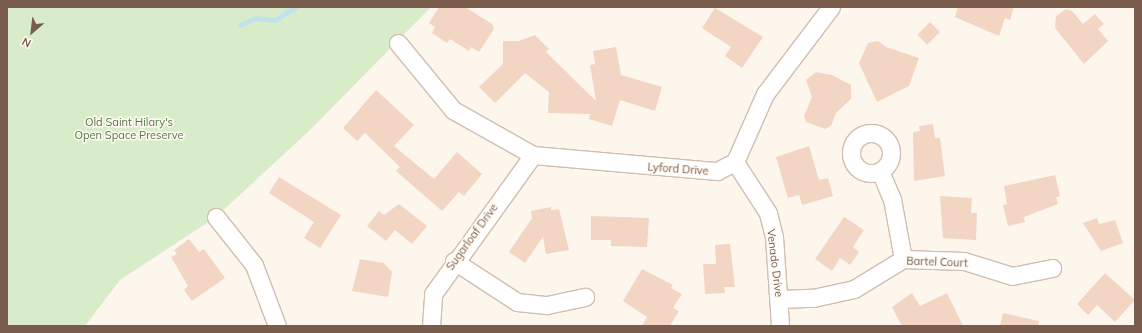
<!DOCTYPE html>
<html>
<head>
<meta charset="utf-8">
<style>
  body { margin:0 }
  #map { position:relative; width:1142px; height:333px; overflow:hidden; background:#fdf6ec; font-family:Mulish,sans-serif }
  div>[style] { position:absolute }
  .green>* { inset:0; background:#d8ecc9 }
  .stream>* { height:4.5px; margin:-2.25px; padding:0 2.25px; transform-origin:2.25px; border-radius:2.25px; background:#bfe3e8 }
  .building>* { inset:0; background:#f3d5c3; transform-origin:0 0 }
  .roads { filter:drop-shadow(1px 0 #d1beb0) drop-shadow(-1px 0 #d1beb0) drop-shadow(0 1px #d1beb0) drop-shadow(0 -1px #d1beb0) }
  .street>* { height:17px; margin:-8.5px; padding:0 8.5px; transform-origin:8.5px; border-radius:8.5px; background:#fff }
  .street>.ring { margin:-8.5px; padding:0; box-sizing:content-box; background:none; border:17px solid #fff; border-radius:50% }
  span { translate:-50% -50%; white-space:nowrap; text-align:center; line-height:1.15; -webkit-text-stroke:3px #fffaf3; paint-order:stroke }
  .park-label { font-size:11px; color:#537a41 }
  .street-label { font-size:11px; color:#7a5c4d }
  .frame { position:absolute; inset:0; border:8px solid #7a5c4d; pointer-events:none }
  .north { position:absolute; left:12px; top:12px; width:40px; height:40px; -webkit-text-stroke:3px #fffaf3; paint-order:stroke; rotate:208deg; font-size:11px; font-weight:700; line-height:16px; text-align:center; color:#7a5c4d }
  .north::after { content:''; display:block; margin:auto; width:14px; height:18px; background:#7a5c4d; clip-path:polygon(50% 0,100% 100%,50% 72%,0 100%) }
</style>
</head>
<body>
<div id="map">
  <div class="green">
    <div style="clip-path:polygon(7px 7px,431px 7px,311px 129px,216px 217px,120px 280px,85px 326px,7px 326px)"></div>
  </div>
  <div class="stream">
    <div style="left:240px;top:25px;width:17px;rotate:-24deg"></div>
    <div style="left:256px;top:18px;width:19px;rotate:6deg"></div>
    <div style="left:275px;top:20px;width:25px;rotate:-32deg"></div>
  </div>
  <div class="building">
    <div style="clip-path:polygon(439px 7px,465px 7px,492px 24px,494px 29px,479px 52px,471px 47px,469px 51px,450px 39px,447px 43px,432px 33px,435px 27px,429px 23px)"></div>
    <div style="clip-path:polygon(958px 7px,1014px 7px,1010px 20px,1005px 18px,999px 36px,955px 17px)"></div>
    <div style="clip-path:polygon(715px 8px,763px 37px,742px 68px,725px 56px,731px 47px,702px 28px)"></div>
    <div style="clip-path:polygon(1066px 9px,1072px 11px,1083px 24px,1095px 14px,1104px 24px,1098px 29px,1108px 41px,1084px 64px,1055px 28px,1056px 16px)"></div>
    <div style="left:930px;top:22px;width:14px;height:18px;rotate:45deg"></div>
    <div style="clip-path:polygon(535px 35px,549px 49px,546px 52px,596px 101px,590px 65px,595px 64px,593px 51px,616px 47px,621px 75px,662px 87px,655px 111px,620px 100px,612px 126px,589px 119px,590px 114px,548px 113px,549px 92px,525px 73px,495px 103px,479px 87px,503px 64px,503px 41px,519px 41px)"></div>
    <div style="clip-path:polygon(878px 41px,886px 47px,919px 58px,909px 86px,877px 102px,859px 63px,868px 43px)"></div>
    <div style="clip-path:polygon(816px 72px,832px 75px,851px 85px,851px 99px,836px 113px,831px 126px,825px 129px,806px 122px,804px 116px,812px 97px,806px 80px)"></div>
    <div style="clip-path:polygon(376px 90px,414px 125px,394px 146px,434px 179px,457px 152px,482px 174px,464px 196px,459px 192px,442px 211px,396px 171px,400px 167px,365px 133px,357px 141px,343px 128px)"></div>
    <div style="clip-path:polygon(933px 124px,935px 138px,940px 138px,945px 176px,914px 181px,913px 132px,920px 131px,919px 126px)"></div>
    <div style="clip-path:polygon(809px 146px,819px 180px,828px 178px,833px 196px,802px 205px,799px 195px,788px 198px,776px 157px)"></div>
    <div style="clip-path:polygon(1055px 175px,1060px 196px,1056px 197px,1058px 204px,1024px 217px,1025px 222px,1008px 226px,1003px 205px,1007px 204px,1004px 186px)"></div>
    <div style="clip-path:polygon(279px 177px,341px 215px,320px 248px,304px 238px,314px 222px,269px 193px)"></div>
    <div style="clip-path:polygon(940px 196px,972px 198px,971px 213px,977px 213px,976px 240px,943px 238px)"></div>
    <div style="clip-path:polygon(399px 204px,427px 226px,412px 244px,395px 230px,386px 241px,367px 226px,379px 211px,384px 215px)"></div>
    <div style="clip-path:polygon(551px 207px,551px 210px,559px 209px,569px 250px,546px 254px,543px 237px,525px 263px,509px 252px,532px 218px,531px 211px)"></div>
    <div style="clip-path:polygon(591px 216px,649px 218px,647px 247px,611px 246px,611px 240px,591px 240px)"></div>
    <div style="clip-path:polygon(844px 217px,864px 230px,853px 247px,859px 252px,850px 265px,840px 258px,832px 271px,815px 259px)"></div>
    <div style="clip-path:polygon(1097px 218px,1099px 224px,1115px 220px,1123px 243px,1101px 251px,1083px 223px)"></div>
    <div style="clip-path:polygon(189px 239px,199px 252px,204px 249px,225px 278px,192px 301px,184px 290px,188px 286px,171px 257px,177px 254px,174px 250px)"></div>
    <div style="clip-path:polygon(730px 244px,735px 287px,724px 287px,725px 293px,705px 294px,703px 264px,716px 264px,715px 245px)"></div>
    <div style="clip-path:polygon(360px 259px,384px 263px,392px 272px,388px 297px,352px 291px)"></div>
    <div style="clip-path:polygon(642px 269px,673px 285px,671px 288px,682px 294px,673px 308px,679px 311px,670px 326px,642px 326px,647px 317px,623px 301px)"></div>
    <div style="clip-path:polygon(1105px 273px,1135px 300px,1115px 322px,1097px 305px,1088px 315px,1077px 304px)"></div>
    <div style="clip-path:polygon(912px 293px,920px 306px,947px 293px,963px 326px,902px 326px,892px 307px)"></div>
    <div style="clip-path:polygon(1003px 313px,1039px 321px,1038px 326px,1000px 326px)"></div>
  </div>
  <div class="roads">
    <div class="street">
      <div style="left:398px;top:43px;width:87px;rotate:50.6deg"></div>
      <div style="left:453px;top:110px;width:92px;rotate:29.4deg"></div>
      <div style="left:533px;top:155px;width:185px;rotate:5deg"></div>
      <div style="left:717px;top:171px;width:20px;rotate:-27deg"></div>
      <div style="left:735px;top:162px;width:74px;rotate:-66.2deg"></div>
      <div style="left:765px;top:94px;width:109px;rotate:-52.8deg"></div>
      <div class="ring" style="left:851px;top:133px;width:23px;height:23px"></div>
      <div style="left:735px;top:162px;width:61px;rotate:57.1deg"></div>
      <div style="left:768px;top:213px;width:25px;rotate:76deg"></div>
      <div style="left:774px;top:237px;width:89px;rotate:86.1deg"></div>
      <div style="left:880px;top:171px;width:30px;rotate:67deg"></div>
      <div style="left:892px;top:199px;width:61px;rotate:79.6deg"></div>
      <div style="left:216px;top:217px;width:61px;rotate:51.6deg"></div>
      <div style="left:254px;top:265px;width:65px;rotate:69.3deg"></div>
      <div style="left:454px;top:261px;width:75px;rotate:33.1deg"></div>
      <div style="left:517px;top:302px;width:30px;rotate:6deg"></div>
      <div style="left:547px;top:305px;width:39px;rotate:-12deg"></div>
      <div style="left:780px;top:299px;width:33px;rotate:-2deg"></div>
      <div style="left:813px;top:298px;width:42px;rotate:-12.4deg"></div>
      <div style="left:854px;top:289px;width:57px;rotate:-31.5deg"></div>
      <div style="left:903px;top:259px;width:61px;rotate:1.9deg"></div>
      <div style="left:964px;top:261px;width:50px;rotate:17.4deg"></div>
      <div style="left:1012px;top:276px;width:41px;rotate:-11.3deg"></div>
      <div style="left:431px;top:326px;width:32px;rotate:-86deg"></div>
      <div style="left:433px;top:294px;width:171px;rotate:-54.3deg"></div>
    </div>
  </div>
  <div class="park-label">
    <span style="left:129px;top:129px">Old Saint Hilary's<br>Open Space Preserve</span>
  </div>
  <div class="street-label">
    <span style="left:678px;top:169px;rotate:4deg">Lyford Drive</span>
    <span style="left:472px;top:237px;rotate:-54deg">Sugarloaf Drive</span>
    <span style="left:937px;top:262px;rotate:2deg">Bartel Court</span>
    <span style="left:775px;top:263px;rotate:83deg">Venado Drive</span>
  </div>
  <div class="frame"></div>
  <div class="north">N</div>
</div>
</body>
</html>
